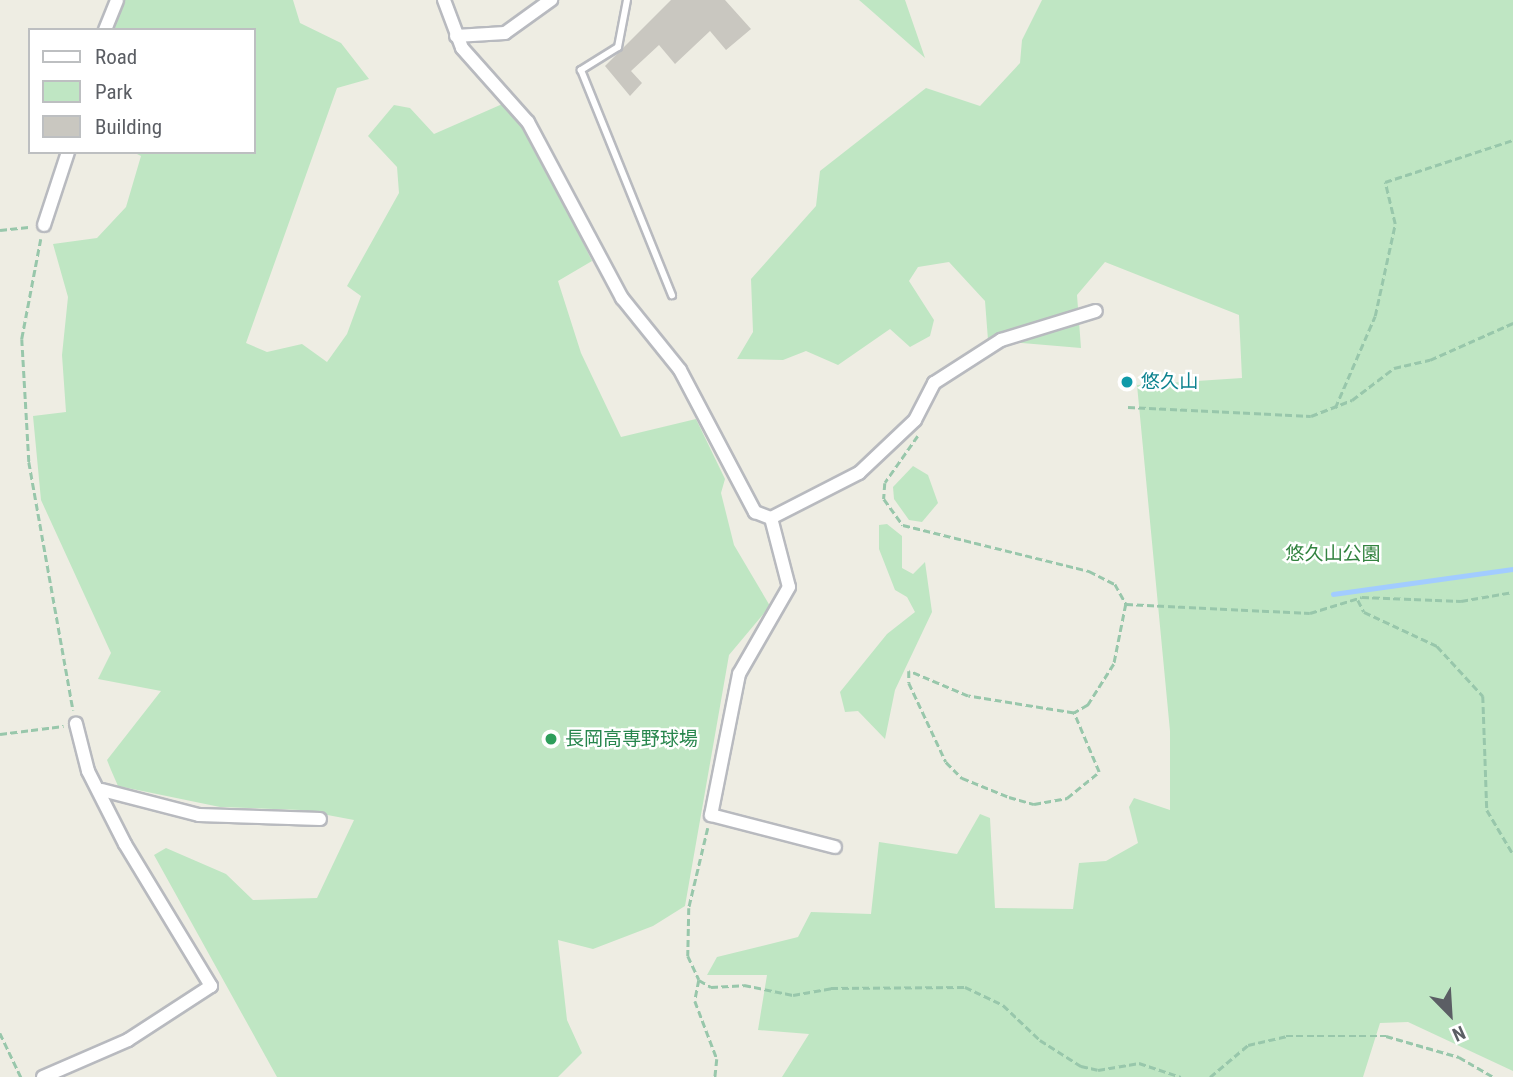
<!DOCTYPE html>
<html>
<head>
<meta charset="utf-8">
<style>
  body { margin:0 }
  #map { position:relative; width:1513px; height:1077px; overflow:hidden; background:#eeede3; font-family:"Roboto Condensed","Noto Sans JP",sans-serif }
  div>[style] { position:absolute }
  .green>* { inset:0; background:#bfe6c3 }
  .stream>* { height:4.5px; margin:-2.25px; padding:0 2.25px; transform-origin:2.25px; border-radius:2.25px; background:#a2ccff }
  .building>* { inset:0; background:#c9c7c0 }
  .path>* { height:2.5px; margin-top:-1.25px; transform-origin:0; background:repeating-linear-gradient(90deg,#98c7ab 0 7px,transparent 0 10.5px) }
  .roads { filter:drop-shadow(2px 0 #b8babf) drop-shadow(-2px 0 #b8babf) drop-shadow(0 2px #b8babf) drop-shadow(0 -2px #b8babf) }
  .lane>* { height:6px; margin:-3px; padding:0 3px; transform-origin:3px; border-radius:3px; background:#fff }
  .street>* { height:12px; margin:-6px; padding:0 6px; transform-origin:6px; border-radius:6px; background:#fff }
  .dots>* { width:19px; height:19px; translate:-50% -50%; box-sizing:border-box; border:4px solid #fff; border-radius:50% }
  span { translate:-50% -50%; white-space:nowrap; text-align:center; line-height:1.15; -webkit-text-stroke:5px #fff; paint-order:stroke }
  .culture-label { font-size:19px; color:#0d838f }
  .left { translate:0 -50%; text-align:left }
  .park-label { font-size:19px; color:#338340 }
  .leisure-label { font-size:19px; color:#27864d }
  .legend { position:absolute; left:28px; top:28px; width:228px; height:126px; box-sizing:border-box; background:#fff; border:2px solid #bdbfc1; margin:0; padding:9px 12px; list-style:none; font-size:21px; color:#5b5e64 }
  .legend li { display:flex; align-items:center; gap:14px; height:35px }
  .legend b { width:35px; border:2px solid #bdbfc1 }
  .north { position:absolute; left:1415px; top:979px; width:70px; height:70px; -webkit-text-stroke:5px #fff; paint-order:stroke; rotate:156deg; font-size:19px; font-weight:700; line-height:28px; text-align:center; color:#5b5e64 }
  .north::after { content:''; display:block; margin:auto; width:24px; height:32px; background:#5b5e64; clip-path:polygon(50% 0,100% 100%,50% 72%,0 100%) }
</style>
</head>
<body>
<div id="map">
  <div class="green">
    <div style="clip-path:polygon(124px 0,293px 0,300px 23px,341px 43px,369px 79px,337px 88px,246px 343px,267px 352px,302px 344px,327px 362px,347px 334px,361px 296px,347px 286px,399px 193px,397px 167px,368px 136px,394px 105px,410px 108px,434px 134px,507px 102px,529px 132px,592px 261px,558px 281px,581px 353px,621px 437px,696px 419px,725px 479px,721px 493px,734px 545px,770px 606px,729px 655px,685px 906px,653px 926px,593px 949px,558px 940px,567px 1020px,582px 1053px,558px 1077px,277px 1077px,154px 855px,166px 848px,226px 874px,253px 900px,317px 898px,354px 820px,301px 810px,220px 807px,118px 786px,111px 770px,107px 760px,161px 691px,98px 679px,111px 653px,41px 500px,33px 416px,66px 412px,62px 355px,68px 297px,53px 244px,97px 238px,126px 207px,141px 156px,133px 152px,254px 152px,254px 30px,112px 30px)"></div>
    <div style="clip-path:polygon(859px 0,905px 0,925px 58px,866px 6px)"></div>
    <div style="clip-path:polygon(1042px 0,1513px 0,1513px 1071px,1408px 1022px,1380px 1023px,1363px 1077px,782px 1077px,809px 1034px,758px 1030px,767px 975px,707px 975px,717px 957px,798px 937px,811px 912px,871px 914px,879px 842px,957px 854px,980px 814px,990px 818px,995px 908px,1073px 909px,1079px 863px,1106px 861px,1138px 843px,1129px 807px,1134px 798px,1170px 810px,1170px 731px,1137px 385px,1242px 378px,1239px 315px,1105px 262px,1077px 295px,1081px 348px,988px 340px,985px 301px,949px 262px,918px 267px,909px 281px,934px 320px,930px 336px,910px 347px,890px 329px,838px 365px,806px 351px,783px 360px,737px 359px,753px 332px,751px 279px,816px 206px,820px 171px,926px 88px,980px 106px,1020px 63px,1022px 40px)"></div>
    <div style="clip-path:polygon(913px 466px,928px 475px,938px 503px,922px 522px,909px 520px,894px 499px,893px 487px)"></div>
    <div style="clip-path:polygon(887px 524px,902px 536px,902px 568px,913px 574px,925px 562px,932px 612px,895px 690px,885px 739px,858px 711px,845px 712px,840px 692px,887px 634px,915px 612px,907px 597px,895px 590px,879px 549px,879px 525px)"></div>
  </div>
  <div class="stream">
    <div style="left:1333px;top:594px;width:182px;rotate:-7.9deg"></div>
  </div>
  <div class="building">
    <div style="clip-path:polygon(671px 0,725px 0,751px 29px,726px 50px,710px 31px,675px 64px,659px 45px,631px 71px,642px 83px,630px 96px,605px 66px)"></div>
  </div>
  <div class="path">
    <div style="left:0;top:230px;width:31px;rotate:-6deg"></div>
    <div style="left:41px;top:239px;width:102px;rotate:100.8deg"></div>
    <div style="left:22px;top:339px;width:123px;rotate:86.7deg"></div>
    <div style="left:29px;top:462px;width:252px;rotate:79.9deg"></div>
    <div style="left:1128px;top:407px;width:183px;rotate:2.8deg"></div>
    <div style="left:1311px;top:416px;width:44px;rotate:-21.3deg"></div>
    <div style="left:1352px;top:400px;width:53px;rotate:-37.3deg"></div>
    <div style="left:1394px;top:368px;width:37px;rotate:-13deg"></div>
    <div style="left:1430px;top:360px;width:91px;rotate:-24deg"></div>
    <div style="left:1335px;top:408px;width:100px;rotate:-66.5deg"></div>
    <div style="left:1375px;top:316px;width:94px;rotate:-77.7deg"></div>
    <div style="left:1395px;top:224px;width:43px;rotate:-103.4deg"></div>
    <div style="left:1385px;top:182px;width:135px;rotate:-18.2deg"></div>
    <div style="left:918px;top:436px;width:57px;rotate:125.1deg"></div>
    <div style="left:885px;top:483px;width:16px;rotate:94deg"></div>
    <div style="left:884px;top:499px;width:32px;rotate:54deg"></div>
    <div style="left:903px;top:525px;width:192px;rotate:13.9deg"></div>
    <div style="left:1089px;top:571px;width:29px;rotate:27deg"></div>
    <div style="left:1115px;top:584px;width:23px;rotate:61deg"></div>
    <div style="left:1126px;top:604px;width:61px;rotate:101.3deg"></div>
    <div style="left:1114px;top:664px;width:49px;rotate:122.4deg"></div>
    <div style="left:1088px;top:705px;width:16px;rotate:150deg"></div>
    <div style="left:1074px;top:713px;width:107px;rotate:-170.9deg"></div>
    <div style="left:968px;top:696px;width:64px;rotate:-157deg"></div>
    <div style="left:909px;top:671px;width:12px;rotate:90deg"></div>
    <div style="left:909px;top:683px;width:87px;rotate:64.9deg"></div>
    <div style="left:946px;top:762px;width:23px;rotate:45deg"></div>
    <div style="left:962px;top:778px;width:51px;rotate:22deg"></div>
    <div style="left:1009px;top:797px;width:26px;rotate:16deg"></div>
    <div style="left:1034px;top:804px;width:34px;rotate:-10deg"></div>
    <div style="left:1067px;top:798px;width:41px;rotate:-39.1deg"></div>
    <div style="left:1099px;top:772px;width:64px;rotate:-113deg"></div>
    <div style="left:1358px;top:600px;width:13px;rotate:63deg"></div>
    <div style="left:1364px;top:612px;width:81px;rotate:25deg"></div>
    <div style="left:1437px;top:646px;width:68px;rotate:47.4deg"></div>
    <div style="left:1483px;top:696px;width:114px;rotate:88deg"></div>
    <div style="left:1487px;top:810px;width:51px;rotate:59.4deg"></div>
    <div style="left:1126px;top:604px;width:184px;rotate:2.8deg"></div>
    <div style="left:1310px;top:613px;width:54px;rotate:-17.1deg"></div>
    <div style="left:1362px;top:597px;width:99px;rotate:2.3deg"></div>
    <div style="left:1461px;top:601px;width:53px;rotate:-9.8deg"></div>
    <div style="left:0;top:734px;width:64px;rotate:-7.2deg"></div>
    <div style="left:708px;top:828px;width:82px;rotate:103.4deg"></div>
    <div style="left:689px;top:908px;width:48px;rotate:91.2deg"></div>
    <div style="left:688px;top:956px;width:26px;rotate:65deg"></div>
    <div style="left:699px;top:980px;width:14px;rotate:30deg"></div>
    <div style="left:711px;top:987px;width:33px;rotate:-3deg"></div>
    <div style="left:744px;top:985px;width:50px;rotate:11.5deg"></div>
    <div style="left:793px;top:995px;width:39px;rotate:-10deg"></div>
    <div style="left:831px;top:988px;width:134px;rotate:-0.4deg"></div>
    <div style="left:965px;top:987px;width:42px;rotate:25.3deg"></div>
    <div style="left:1003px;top:1005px;width:51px;rotate:43.4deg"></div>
    <div style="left:1040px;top:1040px;width:49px;rotate:32.4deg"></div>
    <div style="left:1081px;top:1066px;width:17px;rotate:13deg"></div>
    <div style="left:1098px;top:1070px;width:42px;rotate:-9.7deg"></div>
    <div style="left:1139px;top:1063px;width:44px;rotate:18.4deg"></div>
    <div style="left:699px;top:980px;width:21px;rotate:101deg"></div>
    <div style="left:695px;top:1001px;width:62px;rotate:69.2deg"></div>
    <div style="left:717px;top:1059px;width:18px;rotate:96deg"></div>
    <div style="left:0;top:1033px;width:49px;rotate:64.5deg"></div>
    <div style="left:1210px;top:1077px;width:50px;rotate:-40.1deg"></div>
    <div style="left:1248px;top:1045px;width:39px;rotate:-13deg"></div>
    <div style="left:1286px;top:1036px;width:100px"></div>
    <div style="left:1386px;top:1036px;width:76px;rotate:16deg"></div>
    <div style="left:1459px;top:1057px;width:39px;rotate:30deg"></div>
  </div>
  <div class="roads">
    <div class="lane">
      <div style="left:627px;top:0;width:48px;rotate:100.8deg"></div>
      <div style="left:618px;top:47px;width:44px;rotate:148.1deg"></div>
      <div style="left:581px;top:70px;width:243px;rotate:68deg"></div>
    </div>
    <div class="street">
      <div style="left:444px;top:0;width:51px;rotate:69.4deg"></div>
      <div style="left:462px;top:48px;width:99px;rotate:48.3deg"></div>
      <div style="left:528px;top:122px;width:200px;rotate:61.9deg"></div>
      <div style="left:622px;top:298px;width:92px;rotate:51.1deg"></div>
      <div style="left:680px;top:370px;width:161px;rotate:62.2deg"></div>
      <div style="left:755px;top:512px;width:17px;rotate:21deg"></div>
      <div style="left:771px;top:518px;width:99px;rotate:-27.1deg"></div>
      <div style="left:859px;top:473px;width:77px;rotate:-43.4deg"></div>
      <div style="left:915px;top:420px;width:42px;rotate:-62.8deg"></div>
      <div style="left:934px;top:383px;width:80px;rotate:-32.7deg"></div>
      <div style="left:1001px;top:340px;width:99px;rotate:-17deg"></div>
      <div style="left:105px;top:30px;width:32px;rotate:-68deg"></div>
      <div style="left:456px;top:36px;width:49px;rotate:-3.5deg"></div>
      <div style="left:505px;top:33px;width:57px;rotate:-35.7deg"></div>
      <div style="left:44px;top:225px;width:77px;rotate:-71.8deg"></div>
      <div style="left:771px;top:518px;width:71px;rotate:75.4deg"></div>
      <div style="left:789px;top:587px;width:100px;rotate:119.9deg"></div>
      <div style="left:739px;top:674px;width:144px;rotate:101.2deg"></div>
      <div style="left:711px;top:815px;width:128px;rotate:14.5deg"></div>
      <div style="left:102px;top:790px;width:100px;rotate:14.5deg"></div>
      <div style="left:199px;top:815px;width:121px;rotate:1.9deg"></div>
      <div style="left:43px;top:1077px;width:93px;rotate:-23.5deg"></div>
      <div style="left:128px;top:1040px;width:99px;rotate:-33deg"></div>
      <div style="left:211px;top:986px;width:166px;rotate:-121.2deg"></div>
      <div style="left:125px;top:844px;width:82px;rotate:-116.9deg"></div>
      <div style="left:88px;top:771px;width:49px;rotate:-104.3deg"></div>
    </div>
  </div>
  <div class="dots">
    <div style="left:1127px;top:382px;background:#0f9aa8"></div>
    <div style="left:551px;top:739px;background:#2e9e5b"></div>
  </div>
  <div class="culture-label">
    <span class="left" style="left:1141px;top:382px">悠久山</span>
  </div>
  <div class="park-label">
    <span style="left:1333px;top:554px">悠久山公園</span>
  </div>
  <div class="leisure-label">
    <span class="left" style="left:565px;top:739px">長岡高専野球場</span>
  </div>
  <ul class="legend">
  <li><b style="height:9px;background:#fff"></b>Road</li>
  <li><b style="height:19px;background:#bfe6c3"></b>Park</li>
  <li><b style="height:19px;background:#c9c7c0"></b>Building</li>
  </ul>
  <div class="north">N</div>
</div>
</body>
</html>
